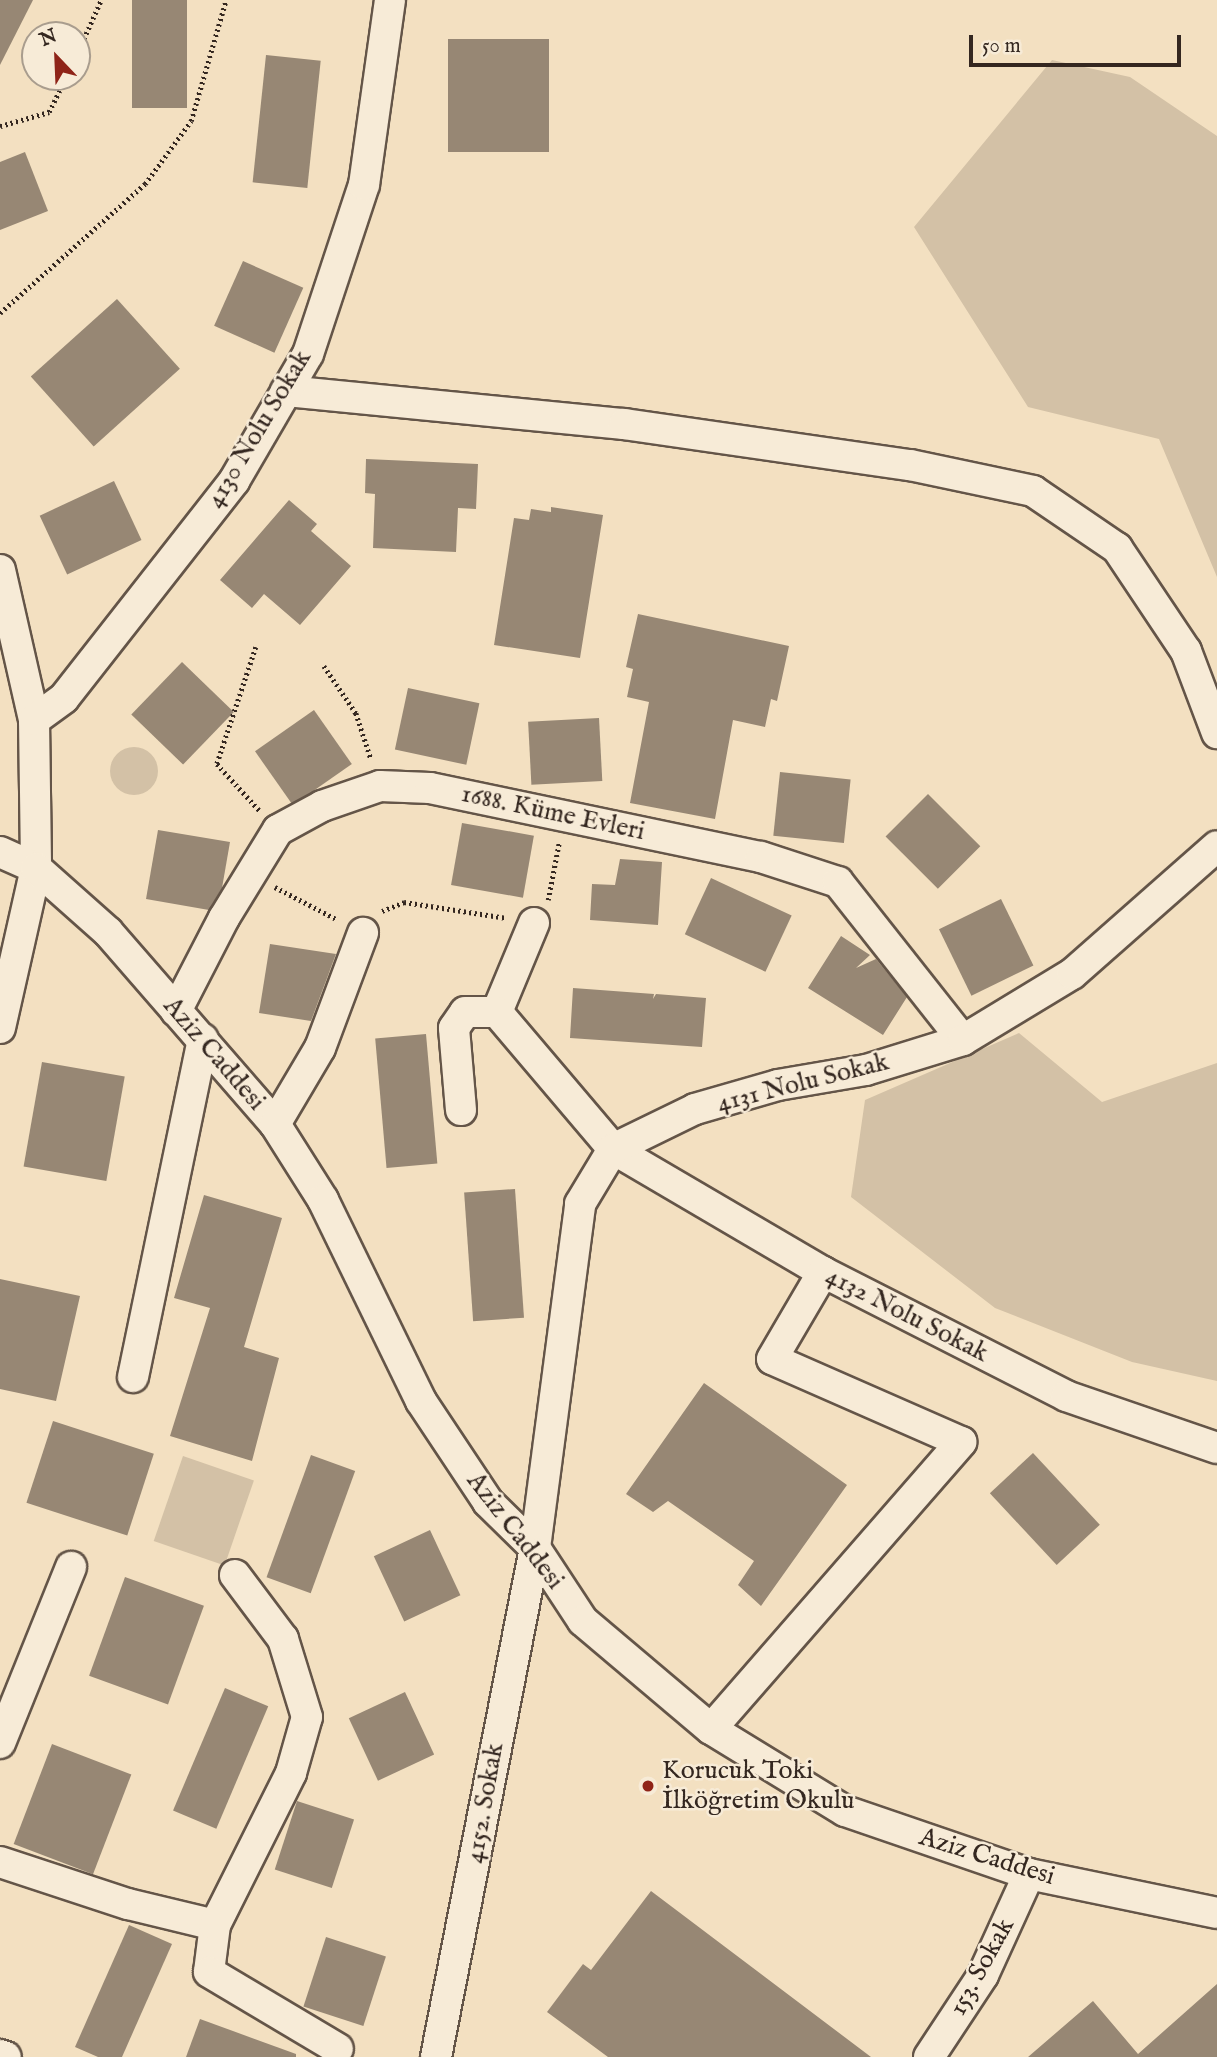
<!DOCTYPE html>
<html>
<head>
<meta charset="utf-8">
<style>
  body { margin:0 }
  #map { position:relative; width:1217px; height:2057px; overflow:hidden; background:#f3e0c1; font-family:"IM FELL English",serif }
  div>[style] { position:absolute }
  .green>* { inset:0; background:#d3c1a6; transform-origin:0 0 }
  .round { border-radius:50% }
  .building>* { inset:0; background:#978774; transform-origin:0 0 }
  .path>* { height:4.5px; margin-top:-2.25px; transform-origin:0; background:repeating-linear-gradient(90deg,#342720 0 2px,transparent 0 5.5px) }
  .roads { filter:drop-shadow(2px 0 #645548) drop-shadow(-2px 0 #645548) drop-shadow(0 2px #645548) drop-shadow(0 -2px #645548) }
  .minor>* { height:30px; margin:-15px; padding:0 15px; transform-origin:15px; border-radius:15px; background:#f7ebd7 }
  .dots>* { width:19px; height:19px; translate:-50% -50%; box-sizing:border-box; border:4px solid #f7ebd7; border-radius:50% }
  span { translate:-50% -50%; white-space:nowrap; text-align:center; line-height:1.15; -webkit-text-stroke:5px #f7ebd7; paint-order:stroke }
  .street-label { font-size:26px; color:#342720 }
  .poi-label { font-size:26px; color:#342720 }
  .left { translate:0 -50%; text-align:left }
  .north { position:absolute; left:21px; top:21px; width:70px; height:70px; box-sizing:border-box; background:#f7ebd7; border:2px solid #a99d8e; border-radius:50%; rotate:337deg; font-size:19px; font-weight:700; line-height:28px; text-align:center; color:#342720 }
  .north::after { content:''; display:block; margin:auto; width:24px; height:32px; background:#8f2418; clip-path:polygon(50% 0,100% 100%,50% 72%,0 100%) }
  .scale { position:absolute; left:969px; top:35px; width:212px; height:32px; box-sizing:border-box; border:4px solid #342720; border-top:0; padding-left:9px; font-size:21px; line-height:24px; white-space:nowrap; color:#342720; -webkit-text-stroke:5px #f7ebd7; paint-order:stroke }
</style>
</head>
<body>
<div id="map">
  <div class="green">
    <div style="clip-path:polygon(1052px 60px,1130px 77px,1217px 136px,1217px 577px,1159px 439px,1028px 407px,914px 227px)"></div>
    <div class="round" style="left:110px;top:747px;width:48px;height:48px"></div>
    <div style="clip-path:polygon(1019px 1033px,1102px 1102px,1217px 1063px,1217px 1381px,1132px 1362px,995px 1308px,851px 1197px,865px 1100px)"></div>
    <div style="left:183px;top:1456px;width:75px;height:90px;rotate:19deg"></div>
  </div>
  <div class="building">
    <div style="clip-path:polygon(0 0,33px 0,0 65px)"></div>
    <div style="left:132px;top:0;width:55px;height:108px"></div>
    <div style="left:448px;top:39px;width:101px;height:113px"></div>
    <div style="left:266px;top:55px;width:55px;height:128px;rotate:6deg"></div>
    <div style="clip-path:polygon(25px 152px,48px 211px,0 230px,0 162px)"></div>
    <div style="left:243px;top:261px;width:66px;height:71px;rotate:24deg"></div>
    <div style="left:117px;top:299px;width:94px;height:116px;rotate:48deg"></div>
    <div style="clip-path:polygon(366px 459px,478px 464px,476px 509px,458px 508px,456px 552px,373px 548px,375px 494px,365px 493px)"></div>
    <div style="left:114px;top:481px;width:65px;height:82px;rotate:65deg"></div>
    <div style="clip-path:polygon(289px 500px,317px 524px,311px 531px,351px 566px,300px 625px,264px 594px,252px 608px,220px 580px)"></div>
    <div style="clip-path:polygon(551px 507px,603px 515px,580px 658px,494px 645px,514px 518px,529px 520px,531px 509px,551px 512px)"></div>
    <div style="clip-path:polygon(638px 614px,789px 646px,777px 701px,771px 699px,765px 727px,733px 720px,715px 819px,630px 803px,649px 702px,627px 697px,633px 669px,626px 667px)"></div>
    <div style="left:182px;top:662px;width:72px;height:73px;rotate:44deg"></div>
    <div style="left:408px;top:688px;width:73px;height:63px;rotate:12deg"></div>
    <div style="left:314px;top:710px;width:66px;height:72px;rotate:55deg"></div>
    <div style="left:599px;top:718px;width:63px;height:71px;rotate:87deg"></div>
    <div style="left:780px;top:772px;width:71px;height:64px;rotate:6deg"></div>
    <div style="left:928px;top:794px;width:74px;height:60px;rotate:45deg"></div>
    <div style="left:462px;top:823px;width:73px;height:63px;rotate:10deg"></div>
    <div style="clip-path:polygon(158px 830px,230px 842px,222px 888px,209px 910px,146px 899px)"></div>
    <div style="clip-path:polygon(620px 859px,662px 862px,658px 925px,590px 920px,592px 884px,615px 885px)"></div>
    <div style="left:711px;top:878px;width:89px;height:62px;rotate:25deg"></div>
    <div style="left:1001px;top:899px;width:74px;height:69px;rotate:64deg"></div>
    <div style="clip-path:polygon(841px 936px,870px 955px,856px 968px,876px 959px,907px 997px,883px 1035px,808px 988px)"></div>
    <div style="clip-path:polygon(270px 944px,336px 954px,311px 1021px,259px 1013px)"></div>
    <div style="clip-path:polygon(573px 988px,654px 994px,653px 999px,656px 994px,706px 998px,702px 1047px,570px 1038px)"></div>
    <div style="left:426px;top:1034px;width:130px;height:51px;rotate:85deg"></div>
    <div style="left:42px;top:1062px;width:84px;height:106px;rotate:10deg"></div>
    <div style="left:515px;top:1189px;width:129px;height:51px;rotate:86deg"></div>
    <div style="clip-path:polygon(204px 1195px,282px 1218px,244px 1347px,279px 1358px,252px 1461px,170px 1436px,210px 1308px,174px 1298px)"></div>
    <div style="clip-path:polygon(0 1279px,80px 1296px,56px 1401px,0 1389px)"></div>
    <div style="clip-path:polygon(704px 1383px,847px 1485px,761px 1606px,738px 1585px,754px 1561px,668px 1501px,653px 1512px,626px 1494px)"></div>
    <div style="left:53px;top:1421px;width:106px;height:86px;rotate:18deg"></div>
    <div style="left:1033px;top:1453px;width:98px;height:59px;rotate:47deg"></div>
    <div style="left:311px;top:1455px;width:47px;height:130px;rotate:20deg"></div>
    <div style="left:430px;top:1530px;width:72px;height:62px;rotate:65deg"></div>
    <div style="left:125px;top:1577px;width:84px;height:105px;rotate:20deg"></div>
    <div style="left:225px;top:1688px;width:47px;height:133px;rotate:23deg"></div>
    <div style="left:405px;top:1692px;width:69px;height:62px;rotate:65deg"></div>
    <div style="left:52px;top:1744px;width:85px;height:107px;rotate:21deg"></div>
    <div style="left:297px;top:1801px;width:60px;height:72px;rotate:18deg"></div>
    <div style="clip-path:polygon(651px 1891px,871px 2057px,608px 2057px,547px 2012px,583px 1964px,591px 1970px)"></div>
    <div style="clip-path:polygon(129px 1925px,172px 1944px,122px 2057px,98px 2057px,75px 2047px)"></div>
    <div style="left:326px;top:1937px;width:63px;height:73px;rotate:18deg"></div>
    <div style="clip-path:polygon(1217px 1984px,1217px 2057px,1028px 2057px,1093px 2001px,1138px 2054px)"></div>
    <div style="clip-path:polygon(200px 2019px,296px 2054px,296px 2057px,186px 2057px)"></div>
  </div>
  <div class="path">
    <div style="left:77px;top:54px;width:59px;rotate:-66deg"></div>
    <div style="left:0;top:126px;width:51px;rotate:-15.9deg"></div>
    <div style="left:49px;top:112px;width:39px;rotate:-64deg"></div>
    <div style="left:0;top:313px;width:194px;rotate:-41.7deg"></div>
    <div style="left:145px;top:184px;width:78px;rotate:-53.9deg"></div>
    <div style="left:191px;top:121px;width:126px;rotate:-73.9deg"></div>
    <div style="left:256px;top:647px;width:123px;rotate:108.4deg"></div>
    <div style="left:217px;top:764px;width:64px;rotate:47.5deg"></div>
    <div style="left:324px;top:666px;width:57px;rotate:55.8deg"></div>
    <div style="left:356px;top:713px;width:48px;rotate:71.9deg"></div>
    <div style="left:275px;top:887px;width:71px;rotate:27.6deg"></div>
    <div style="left:548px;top:900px;width:58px;rotate:-79.1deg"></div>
    <div style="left:382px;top:911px;width:24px;rotate:-22deg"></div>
    <div style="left:404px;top:902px;width:104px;rotate:8.8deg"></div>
  </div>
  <div class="roads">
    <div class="minor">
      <div style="left:286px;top:391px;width:340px;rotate:5.6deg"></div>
      <div style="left:624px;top:424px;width:289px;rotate:8.2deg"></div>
      <div style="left:910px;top:465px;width:126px;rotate:11.9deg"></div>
      <div style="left:1033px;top:491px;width:102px;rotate:34.2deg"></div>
      <div style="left:1117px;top:548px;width:124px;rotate:56.2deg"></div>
      <div style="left:1186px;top:651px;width:88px;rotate:69.3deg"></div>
      <div style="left:0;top:570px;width:154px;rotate:77.2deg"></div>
      <div style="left:34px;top:720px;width:148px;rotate:89.2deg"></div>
      <div style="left:36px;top:868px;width:164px;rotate:102.7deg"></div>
      <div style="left:34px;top:720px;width:37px;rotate:-36deg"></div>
      <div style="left:64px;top:698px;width:276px;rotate:-51.9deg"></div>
      <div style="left:234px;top:481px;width:147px;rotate:-59.8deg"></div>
      <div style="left:308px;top:354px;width:178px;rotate:-71.7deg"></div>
      <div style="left:364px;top:185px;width:187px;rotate:-82deg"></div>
      <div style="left:0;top:852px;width:39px;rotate:24deg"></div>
      <div style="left:36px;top:868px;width:96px;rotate:41.6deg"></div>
      <div style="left:108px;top:932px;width:254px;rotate:49deg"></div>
      <div style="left:275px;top:1124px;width:90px;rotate:57.7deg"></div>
      <div style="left:323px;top:1200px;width:224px;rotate:64deg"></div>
      <div style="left:421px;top:1401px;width:121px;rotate:56.4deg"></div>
      <div style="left:488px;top:1502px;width:66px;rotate:44.4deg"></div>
      <div style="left:535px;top:1548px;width:87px;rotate:56.7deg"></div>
      <div style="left:583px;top:1621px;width:167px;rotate:40.2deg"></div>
      <div style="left:711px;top:1729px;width:157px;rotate:31.5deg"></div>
      <div style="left:845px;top:1811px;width:194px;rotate:18.9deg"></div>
      <div style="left:1029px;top:1874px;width:192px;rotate:11.7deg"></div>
      <div style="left:534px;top:923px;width:96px;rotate:112.6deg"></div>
      <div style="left:497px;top:1012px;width:180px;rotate:49.7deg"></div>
      <div style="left:613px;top:1149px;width:243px;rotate:30.4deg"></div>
      <div style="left:823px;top:1272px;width:273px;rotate:27deg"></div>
      <div style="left:1066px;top:1396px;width:160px;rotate:19deg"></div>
      <div style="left:176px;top:1011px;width:105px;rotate:-62.7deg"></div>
      <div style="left:224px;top:918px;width:103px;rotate:-58.5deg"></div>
      <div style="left:278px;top:830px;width:50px;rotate:-28.6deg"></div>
      <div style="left:322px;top:806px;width:61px;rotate:-19deg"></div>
      <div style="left:380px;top:786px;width:50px;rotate:2.3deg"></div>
      <div style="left:430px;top:788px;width:338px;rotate:11.8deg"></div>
      <div style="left:761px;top:857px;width:81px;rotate:18deg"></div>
      <div style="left:838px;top:882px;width:201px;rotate:51.7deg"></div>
      <div style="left:461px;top:1110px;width:82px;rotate:-94.9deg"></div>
      <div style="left:454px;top:1028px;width:19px;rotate:-55deg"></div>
      <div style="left:465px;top:1012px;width:32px"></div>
      <div style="left:275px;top:1124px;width:88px;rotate:-59.4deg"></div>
      <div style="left:320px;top:1048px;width:123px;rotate:-69.5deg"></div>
      <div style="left:133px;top:1377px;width:345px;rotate:-78.3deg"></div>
      <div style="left:711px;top:1729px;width:381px;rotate:-48.9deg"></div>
      <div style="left:961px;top:1442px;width:206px;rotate:-156.3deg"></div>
      <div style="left:772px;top:1359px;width:101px;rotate:-59.6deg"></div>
      <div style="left:0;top:1743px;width:190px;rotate:-68deg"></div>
      <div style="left:0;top:1862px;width:135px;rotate:18.2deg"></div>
      <div style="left:128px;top:1904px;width:89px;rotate:13.6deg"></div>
      <div style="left:215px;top:1925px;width:47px;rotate:97.3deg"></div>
      <div style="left:209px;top:1972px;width:150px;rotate:30.8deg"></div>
      <div style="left:215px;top:1925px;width:170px;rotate:-63.4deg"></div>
      <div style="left:291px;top:1773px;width:58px;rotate:-74.1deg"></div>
      <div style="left:307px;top:1717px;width:82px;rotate:-107.1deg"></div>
      <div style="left:283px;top:1639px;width:80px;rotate:-126.9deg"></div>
      <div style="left:0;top:2055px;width:6px;rotate:18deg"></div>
      <div style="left:436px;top:2057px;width:519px;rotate:-78.99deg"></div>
      <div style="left:535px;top:1548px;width:347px;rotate:-82.5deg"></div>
      <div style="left:580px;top:1204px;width:64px;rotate:-59deg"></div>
      <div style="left:613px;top:1149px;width:91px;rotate:-26deg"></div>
      <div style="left:695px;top:1109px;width:86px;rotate:-16.1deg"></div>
      <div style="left:778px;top:1085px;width:89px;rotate:-9.7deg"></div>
      <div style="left:866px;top:1070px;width:102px;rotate:-17.2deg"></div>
      <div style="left:963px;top:1040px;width:127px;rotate:-31.2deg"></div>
      <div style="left:1072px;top:974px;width:193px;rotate:-41.4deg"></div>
      <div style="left:929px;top:2057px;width:98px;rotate:-56.6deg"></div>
      <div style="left:983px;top:1975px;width:111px;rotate:-65.5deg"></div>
    </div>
  </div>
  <div class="dots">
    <div style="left:648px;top:1786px;background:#8f2418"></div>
  </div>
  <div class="street-label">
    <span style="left:259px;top:429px;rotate:-59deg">4130 Nolu Sokak</span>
    <span style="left:553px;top:813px;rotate:12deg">1688. Küme Evleri</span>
    <span style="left:214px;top:1054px;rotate:49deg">Aziz Caddesi</span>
    <span style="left:803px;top:1083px;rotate:-14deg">4131 Nolu Sokak</span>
    <span style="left:907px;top:1315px;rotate:27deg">4132 Nolu Sokak</span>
    <span style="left:515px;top:1531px;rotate:52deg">Aziz Caddesi</span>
    <span style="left:485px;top:1803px;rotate:-80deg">4152. Sokak</span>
    <span style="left:987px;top:1857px;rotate:17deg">Aziz Caddesi</span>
    <span style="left:982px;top:1967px;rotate:-61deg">153. Sokak</span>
  </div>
  <div class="poi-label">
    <span class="left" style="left:662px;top:1786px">Korucuk Toki<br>İlköğretim Okulu</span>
  </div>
  <div class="north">N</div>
  <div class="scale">50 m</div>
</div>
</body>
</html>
